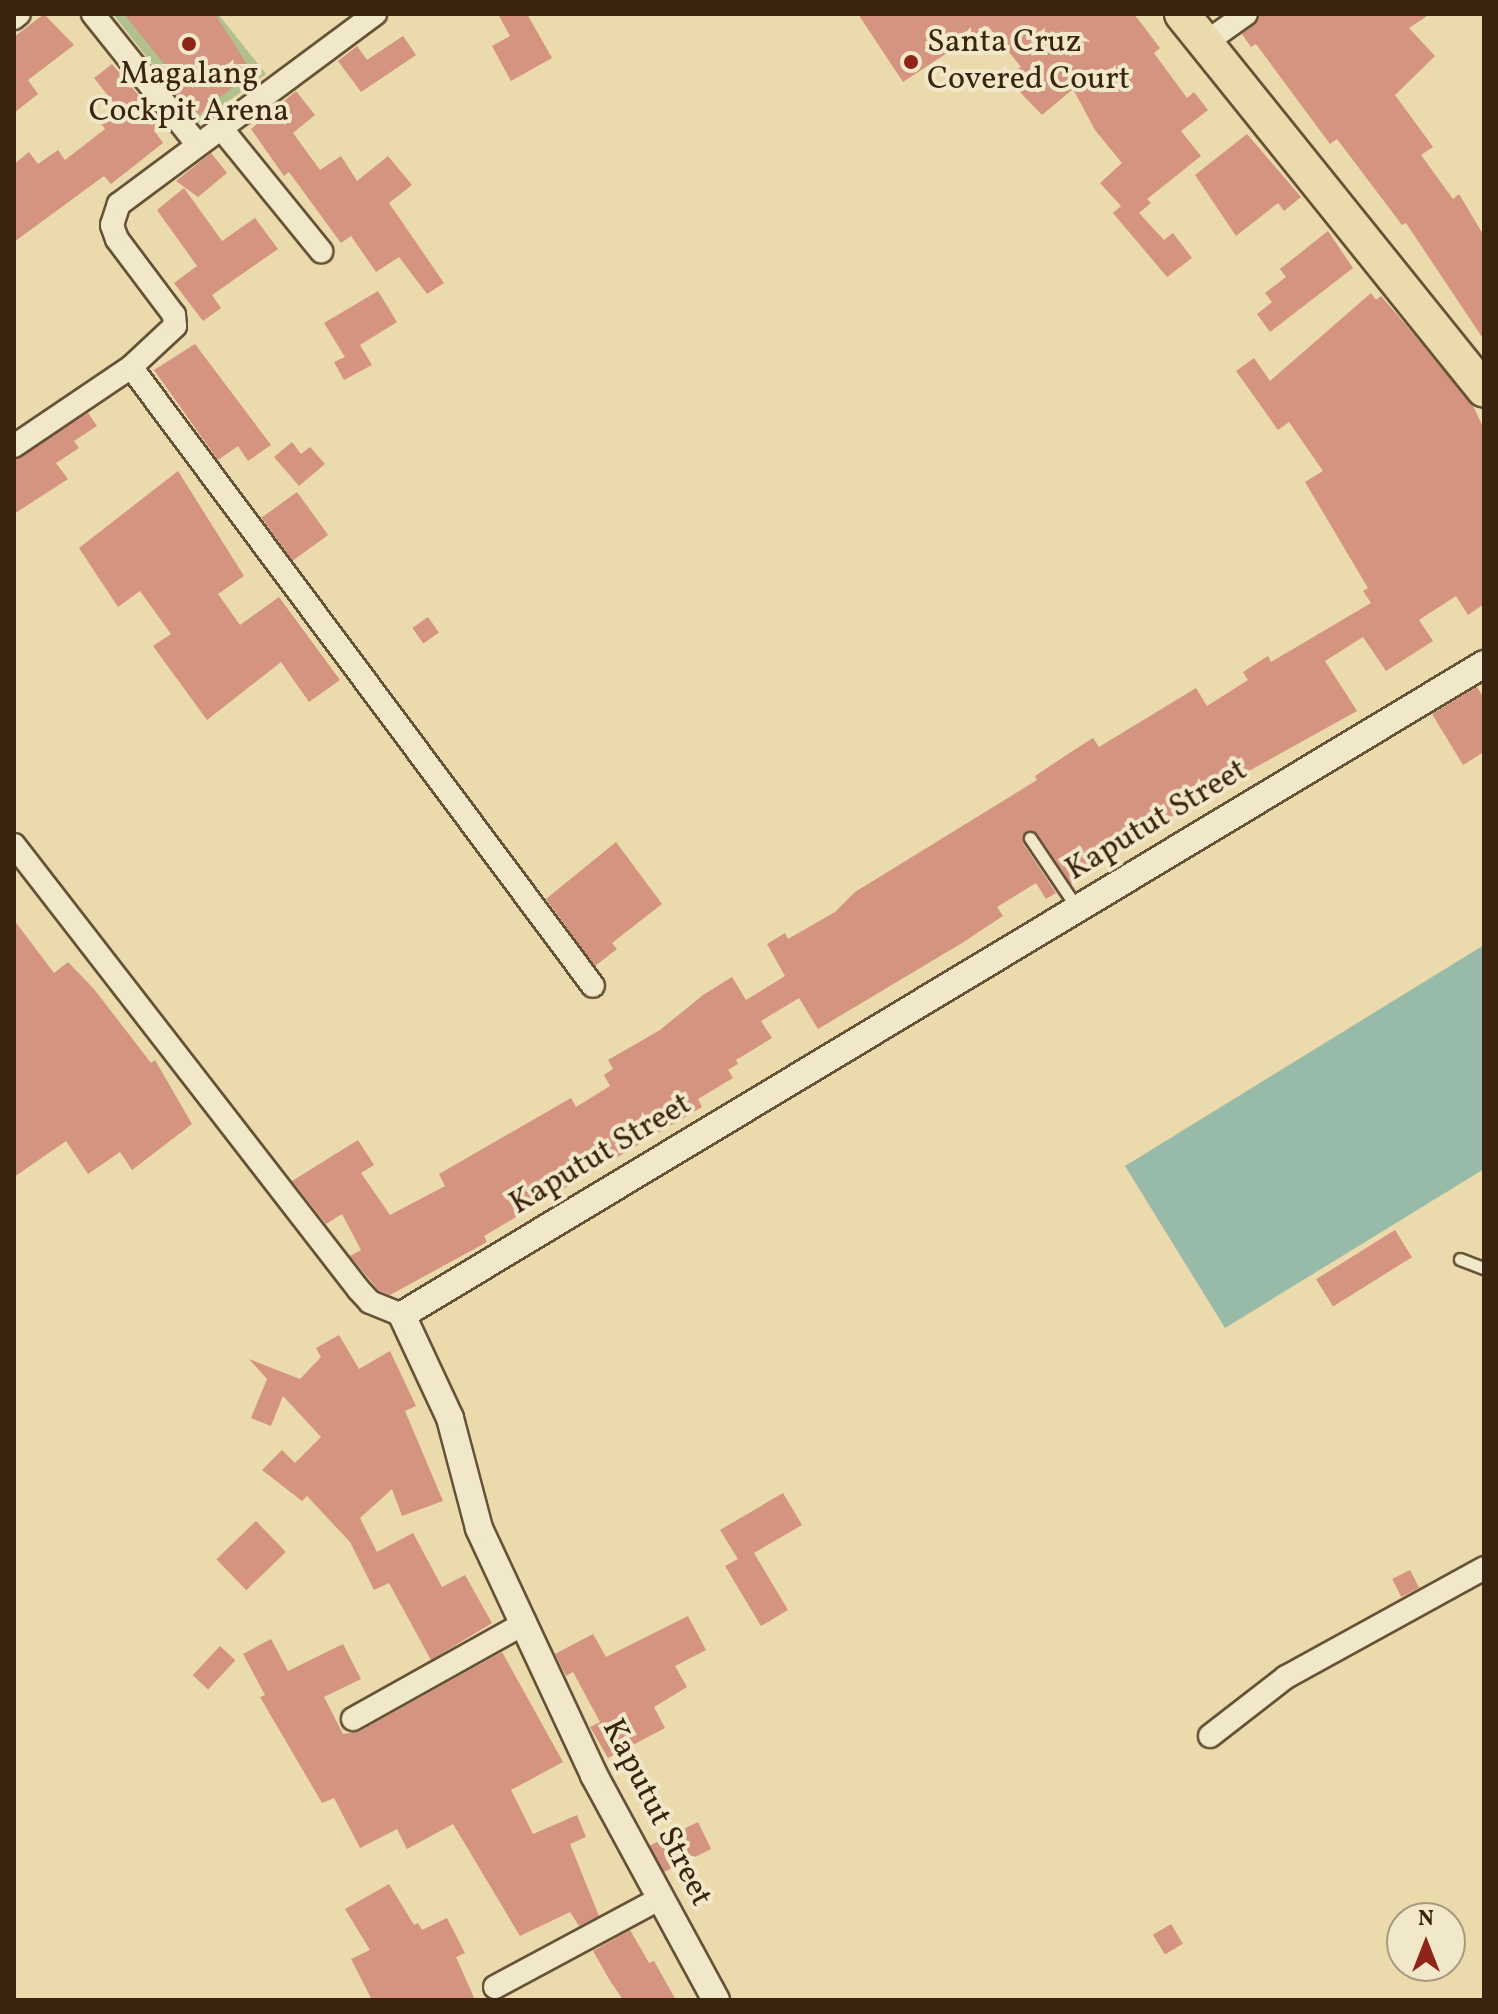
<!DOCTYPE html>
<html>
<head>
<meta charset="utf-8">
<style>
  body { margin:0 }
  #map { position:relative; width:1498px; height:2014px; overflow:hidden; background:#eadaac; font-family:Vollkorn,serif }
  div>[style] { position:absolute }
  .green>* { inset:0; background:#b2c08d }
  .water>* { inset:0; background:#98bba9 }
  .building>* { inset:0; background:#d49480; transform-origin:0 0 }
  .roads { filter:drop-shadow(2px 0 #665236) drop-shadow(-2px 0 #665236) drop-shadow(0 2px #665236) drop-shadow(0 -2px #665236) }
  .service>* { height:11px; margin:-5.5px; padding:0 5.5px; transform-origin:5.5px; border-radius:5.5px; background:#f1e7c9 }
  .minor>* { height:22px; margin:-11px; padding:0 11px; transform-origin:11px; border-radius:11px; background:#f1e7c9 }
  .tertiary>* { height:26px; margin:-13px; padding:0 13px; transform-origin:13px; border-radius:13px; background:#f1e7c9 }
  .primary>* { height:34px; margin:-17px; padding:0 17px; transform-origin:17px; border-radius:17px; background:#eadaac }
  .dots>* { width:22px; height:22px; translate:-50% -50%; box-sizing:border-box; border:4px solid #f1e7c9; border-radius:50% }
  span { translate:-50% -50%; white-space:nowrap; text-align:center; line-height:1.15; -webkit-text-stroke:8px #f1e7c9; paint-order:stroke }
  .poi-label { font-size:32px; color:#3a240f }
  .left { translate:0 -50%; text-align:left }
  .street-label { font-size:32px; color:#3a240f }
  .frame { position:absolute; inset:0; border:16px solid #3a240f; pointer-events:none }
  .north { position:absolute; left:1386px; top:1902px; width:80px; height:80px; box-sizing:border-box; background:#f1e7c9; border:2px solid #a8997f; border-radius:50%; rotate:0deg; font-size:22px; font-weight:700; line-height:32px; text-align:center; color:#3a240f }
  .north::after { content:''; display:block; margin:auto; width:28px; height:36px; background:#8f2418; clip-path:polygon(50% 0,100% 100%,50% 72%,0 100%) }
</style>
</head>
<body>
<div id="map">
  <div class="green">
    <div style="clip-path:polygon(113px 14px,218px 14px,266px 74px,198px 123px)"></div>
  </div>
  <div class="water">
    <div style="clip-path:polygon(1484px 945px,1484px 1169px,1225px 1328px,1125px 1166px)"></div>
  </div>
  <div class="building">
    <div style="clip-path:polygon(44px 14px,74px 45px,28px 80px,38px 94px,14px 113px,14px 37px)"></div>
    <div style="clip-path:polygon(124px 14px,215px 14px,252px 72px,195px 117px,174px 92px,182px 86px)"></div>
    <div style="clip-path:polygon(498px 14px,527px 14px,552px 58px,511px 81px,492px 46px,510px 36px)"></div>
    <div style="clip-path:polygon(858px 14px,1134px 14px,1160px 48px,1154px 53px,1187px 98px,1194px 92px,1208px 110px,1181px 131px,1201px 156px,1147px 199px,1151px 203px,1139px 213px,1164px 240px,1173px 233px,1192px 258px,1167px 277px,1113px 213px,1121px 206px,1100px 183px,1122px 163px,1095px 130px,1073px 89px,1042px 115px,1018px 90px,1009px 73px,1021px 67px,988px 26px,903px 82px)"></div>
    <div style="clip-path:polygon(1260px 14px,1430px 14px,1409px 28px,1435px 56px,1395px 95px,1433px 147px,1421px 155px,1453px 199px,1459px 194px,1484px 236px,1484px 340px,1406px 223px,1402px 225px,1337px 139px,1330px 144px,1256px 44px,1251px 47px,1242px 34px)"></div>
    <div style="clip-path:polygon(403px 36px,416px 55px,361px 92px,338px 61px,357px 46px,367px 60px)"></div>
    <div style="clip-path:polygon(112px 64px,163px 124px,154px 130px,163px 143px,111px 184px,104px 176px,14px 242px,14px 164px,29px 152px,38px 164px,58px 150px,65px 160px,105px 129px,98px 119px,117px 107px,94px 78px)"></div>
    <div style="clip-path:polygon(296px 91px,315px 115px,293px 133px,320px 170px,341px 156px,357px 181px,388px 156px,412px 185px,389px 203px,444px 283px,427px 294px,399px 257px,376px 272px,351px 236px,341px 243px,289px 172px,284px 176px,251px 129px)"></div>
    <div style="clip-path:polygon(1247px 134px,1301px 197px,1284px 211px,1278px 203px,1236px 236px,1195px 175px)"></div>
    <div style="clip-path:polygon(211px 153px,227px 173px,198px 197px,176px 181px)"></div>
    <div style="clip-path:polygon(184px 188px,222px 241px,255px 218px,278px 249px,212px 295px,221px 308px,203px 321px,174px 283px,197px 266px,157px 210px)"></div>
    <div style="clip-path:polygon(1328px 231px,1353px 268px,1270px 332px,1257px 314px,1272px 302px,1265px 293px,1286px 277px,1280px 269px)"></div>
    <div style="clip-path:polygon(378px 291px,397px 322px,360px 345px,372px 365px,344px 380px,334px 362px,345px 357px,324px 323px)"></div>
    <div style="clip-path:polygon(1371px 293px,1376px 300px,1381px 296px,1412px 332px,1473px 406px,1484px 429px,1484px 604px,1468px 615px,1456px 596px,1419px 620px,1433px 641px,1386px 671px,1363px 637px,1325px 661px,1357px 711px,1193px 802px,1071px 884px,1037px 833px,1026px 831px,1023px 843px,1056px 893px,1046px 899px,1036px 883px,997px 907px,1003px 916px,962px 943px,818px 1029px,799px 998px,761px 1021px,772px 1038px,736px 1060px,738px 1064px,728px 1070px,733px 1078px,698px 1099px,702px 1107px,484px 1236px,487px 1242px,390px 1295px,378px 1290px,350px 1256px,361px 1250px,342px 1214px,326px 1224px,292px 1181px,358px 1140px,374px 1165px,361px 1173px,390px 1215px,445px 1186px,439px 1174px,571px 1098px,576px 1107px,610px 1086px,604px 1075px,613px 1069px,608px 1060px,660px 1030px,703px 995px,732px 977px,746px 1000px,785px 976px,767px 944px,785px 933px,788px 939px,835px 912px,855px 892px,1037px 780px,1035px 776px,1071px 752px,1093px 738px,1099px 747px,1196px 688px,1207px 706px,1248px 680px,1243px 672px,1268px 656px,1271px 662px,1371px 603px,1363px 591px,1368px 588px,1305px 482px,1323px 471px,1289px 422px,1278px 430px,1236px 371px,1254px 358px,1270px 381px)"></div>
    <div style="clip-path:polygon(195px 344px,271px 445px,248px 461px,238px 446px,218px 460px,154px 370px)"></div>
    <div style="clip-path:polygon(88px 413px,97px 426px,74px 441px,79px 448px,56px 463px,68px 479px,14px 514px,14px 460px)"></div>
    <div style="clip-path:polygon(292px 442px,301px 454px,310px 447px,325px 464px,299px 486px,274px 457px)"></div>
    <div style="clip-path:polygon(178px 471px,244px 576px,218px 594px,240px 625px,279px 597px,340px 680px,309px 702px,281px 662px,207px 720px,153px 646px,171px 634px,140px 591px,118px 607px,79px 548px)"></div>
    <div style="left:297px;top:492px;width:53px;height:44px;rotate:54deg"></div>
    <div style="left:428px;top:617px;width:19px;height:19px;rotate:55deg"></div>
    <div style="clip-path:polygon(1477px 687px,1484px 698px,1484px 752px,1463px 765px,1432px 714px)"></div>
    <div style="clip-path:polygon(616px 842px,662px 904px,612px 943px,617px 949px,595px 966px,546px 899px)"></div>
    <div style="clip-path:polygon(14px 920px,54px 973px,68px 962px,94px 989px,151px 1063px,155px 1060px,192px 1124px,132px 1170px,120px 1152px,88px 1174px,66px 1141px,14px 1177px)"></div>
    <div style="left:1395px;top:1230px;width:32px;height:93px;rotate:58deg"></div>
    <div style="clip-path:polygon(339px 1335px,359px 1369px,390px 1351px,416px 1406px,405px 1411px,443px 1501px,402px 1516px,392px 1489px,360px 1518px,377px 1552px,413px 1533px,442px 1587px,465px 1575px,492px 1623px,431px 1660px,389px 1583px,374px 1590px,350px 1542px,307px 1496px,302px 1501px,262px 1470px,282px 1450px,295px 1463px,321px 1437px,283px 1396px,271px 1426px,251px 1418px,267px 1379px,249px 1359px,300px 1379px,321px 1357px,316px 1348px)"></div>
    <div style="clip-path:polygon(783px 1493px,802px 1525px,754px 1553px,788px 1610px,761px 1626px,725px 1566px,738px 1559px,720px 1530px)"></div>
    <div style="left:256px;top:1521px;width:43px;height:55px;rotate:46deg"></div>
    <div style="left:1410px;top:1570px;width:20px;height:20px;rotate:63deg"></div>
    <div style="clip-path:polygon(688px 1616px,706px 1650px,675px 1666px,687px 1687px,654px 1707px,665px 1728px,608px 1758px,590px 1727px,600px 1722px,573px 1672px,566px 1676px,555px 1654px,593px 1634px,606px 1657px)"></div>
    <div style="clip-path:polygon(271px 1639px,288px 1671px,343px 1644px,361px 1679px,324px 1697px,343px 1734px,360px 1731px,502px 1652px,563px 1762px,511px 1790px,533px 1834px,577px 1815px,586px 1837px,570px 1844px,599px 1916px,579px 1926px,570px 1912px,520px 1936px,453px 1824px,407px 1849px,397px 1829px,360px 1848px,334px 1798px,322px 1803px,260px 1697px,265px 1695px,243px 1654px)"></div>
    <div style="left:220px;top:1646px;width:21px;height:40px;rotate:43deg"></div>
    <div style="left:698px;top:1822px;width:30px;height:54px;rotate:64deg"></div>
    <div style="clip-path:polygon(389px 1884px,414px 1925px,418px 1923px,422px 1930px,447px 1918px,465px 1953px,456px 1957px,475px 2000px,372px 2000px,351px 1959px,370px 1950px,345px 1909px)"></div>
    <div style="left:1171px;top:1924px;width:23px;height:21px;rotate:59deg"></div>
    <div style="clip-path:polygon(630px 1930px,649px 1963px,654px 1961px,676px 2000px,623px 2000px,609px 1979px,593px 1951px)"></div>
  </div>
  <div class="roads">
    <div class="service">
      <div style="left:1030px;top:838px;width:84px;rotate:56.1deg"></div>
      <div style="left:1460px;top:1259px;width:26px;rotate:21deg"></div>
    </div>
    <div class="minor">
      <div style="left:93px;top:14px;width:166px;rotate:51.3deg"></div>
      <div style="left:14px;top:18px;width:6px;rotate:-39deg"></div>
      <div style="left:1205px;top:43px;width:50px;rotate:-35.3deg"></div>
      <div style="left:221px;top:128px;width:159px;rotate:50.9deg"></div>
      <div style="left:131px;top:367px;width:772px;rotate:53.26deg"></div>
      <div style="left:14px;top:446px;width:141px;rotate:-34deg"></div>
      <div style="left:131px;top:367px;width:60px;rotate:-43deg"></div>
      <div style="left:175px;top:326px;width:11px;rotate:-95deg"></div>
      <div style="left:174px;top:315px;width:95px;rotate:-126.9deg"></div>
      <div style="left:117px;top:239px;width:15px;rotate:-110deg"></div>
      <div style="left:112px;top:225px;width:22px;rotate:-72deg"></div>
      <div style="left:119px;top:204px;width:319px;rotate:-36.6deg"></div>
      <div style="left:14px;top:845px;width:563px;rotate:52.21deg"></div>
      <div style="left:359px;top:1290px;width:16px;rotate:47deg"></div>
      <div style="left:370px;top:1302px;width:35px;rotate:22deg"></div>
      <div style="left:353px;top:1719px;width:197px;rotate:-29.2deg"></div>
      <div style="left:1210px;top:1736px;width:96px;rotate:-37.8deg"></div>
      <div style="left:1286px;top:1677px;width:226px;rotate:-28.8deg"></div>
      <div style="left:495px;top:1987px;width:188px;rotate:-28.2deg"></div>
    </div>
    <div class="tertiary">
      <div style="left:716px;top:2000px;width:256px;rotate:-118.5deg"></div>
      <div style="left:594px;top:1775px;width:272px;rotate:-115deg"></div>
      <div style="left:479px;top:1528px;width:114px;rotate:-104.8deg"></div>
      <div style="left:450px;top:1418px;width:114px;rotate:-115deg"></div>
      <div style="left:402px;top:1315px;width:1263px;rotate:-31.03deg"></div>
    </div>
    <div class="primary">
      <div style="left:1182px;top:14px;width:482px;rotate:51.2deg"></div>
    </div>
  </div>
  <div class="dots">
    <div style="left:189px;top:44px;background:#8f2418"></div>
    <div style="left:911px;top:62px;background:#8f2418"></div>
  </div>
  <div class="poi-label">
    <span class="left" style="left:927px;top:62px">Santa Cruz<br>Covered Court</span>
    <span style="left:189px;top:94px">Magalang<br>Cockpit Arena</span>
  </div>
  <div class="street-label">
    <span style="left:1157px;top:821px;rotate:-31deg">Kaputut Street</span>
    <span style="left:601px;top:1155px;rotate:-31deg">Kaputut Street</span>
    <span style="left:656px;top:1813px;rotate:63deg">Kaputut Street</span>
  </div>
  <div class="frame"></div>
  <div class="north">N</div>
</div>
</body>
</html>
